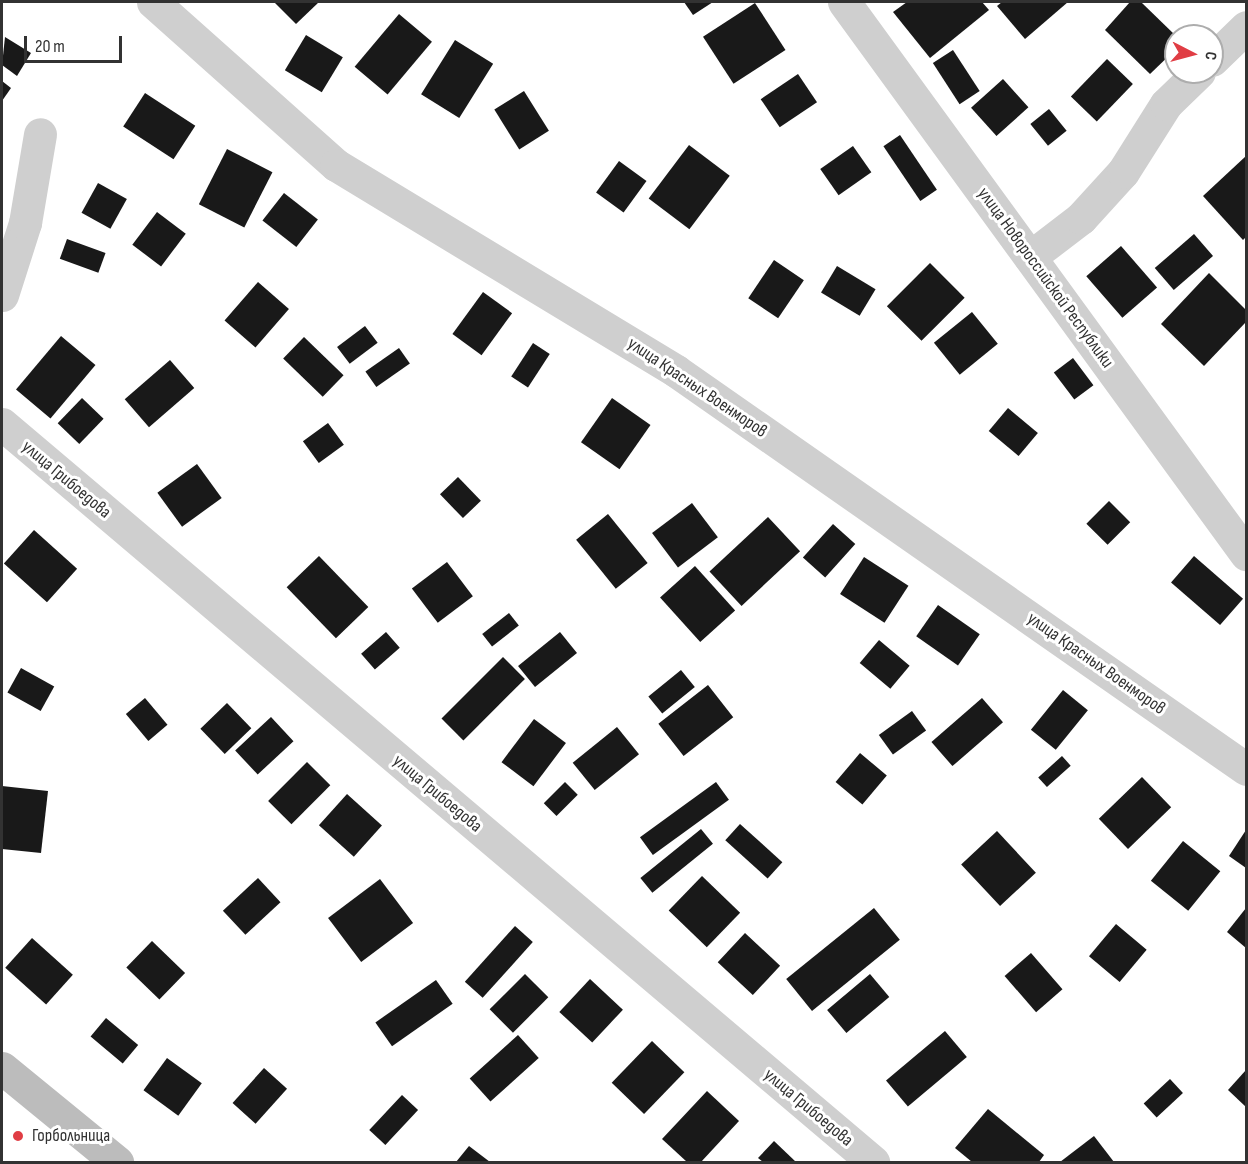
<!DOCTYPE html>
<html>
<head>
<meta charset="utf-8">
<style>
  body { margin:0 }
  #map { position:relative; width:1248px; height:1164px; overflow:hidden; background:#fff; font-family:"Sofia Sans Condensed",sans-serif }
  div>[style] { position:absolute }
  .building>* { inset:0; background:#191919; transform-origin:0 0 }
  .street>* { height:33px; margin:-16.5px; padding:0 16.5px; transform-origin:16.5px; border-radius:16.5px; background:#cfcfcf }
  .secondary>* { height:33px; margin:-16.5px; padding:0 16.5px; transform-origin:16.5px; border-radius:16.5px; background:#bcbcbc }
  .dots>* { width:16px; height:16px; translate:-50% -50%; box-sizing:border-box; border:3px solid #fff; border-radius:50% }
  span { translate:-50% -50%; white-space:nowrap; text-align:center; line-height:1.15; -webkit-text-stroke:6px #fff; paint-order:stroke }
  .street-label { font-size:18px; color:#323232 }
  .poi-label { font-size:18px; color:#323232 }
  .left { translate:0 -50%; text-align:left }
  .frame { position:absolute; inset:0; border:3px solid #323232; pointer-events:none }
  .north { position:absolute; left:1164px; top:24px; width:60px; height:60px; box-sizing:border-box; background:#fff; border:2px solid #adadad; border-radius:50%; rotate:96deg; font-size:16px; font-weight:700; line-height:24px; text-align:center; color:#323232 }
  .north::after { content:''; display:block; margin:auto; width:21px; height:27px; background:#e03d44; clip-path:polygon(50% 0,100% 100%,50% 72%,0 100%) }
  .scale { position:absolute; left:24px; top:36px; width:98px; height:27px; box-sizing:border-box; border:3px solid #323232; border-top:0; padding-left:8px; font-size:18px; line-height:21px; white-space:nowrap; color:#323232; -webkit-text-stroke:4px #fff; paint-order:stroke }
</style>
</head>
<body>
<div id="map">
  <div class="building">
    <div style="clip-path:polygon(274px 2px,319px 2px,296px 24px)"></div>
    <div style="clip-path:polygon(684px 2px,713px 2px,693px 15px)"></div>
    <div style="clip-path:polygon(907px 2px,982px 2px,989px 10px,930px 58px,893px 12px)"></div>
    <div style="clip-path:polygon(1002px 2px,1068px 2px,1025px 39px,997px 6px)"></div>
    <div style="clip-path:polygon(1130px 2px,1141px 2px,1176px 36px,1176px 49px,1150px 74px,1105px 30px)"></div>
    <div style="left:755px;top:3px;width:56px;height:62px;rotate:57deg"></div>
    <div style="left:399px;top:14px;width:43px;height:69px;rotate:40deg"></div>
    <div style="left:306px;top:35px;width:43px;height:41px;rotate:31deg"></div>
    <div style="clip-path:polygon(5px 37px,31px 53px,17px 76px,2px 65px)"></div>
    <div style="left:455px;top:40px;width:45px;height:64px;rotate:32deg"></div>
    <div style="left:953px;top:50px;width:49px;height:24px;rotate:57deg"></div>
    <div style="left:1107px;top:59px;width:36px;height:52px;rotate:44deg"></div>
    <div style="left:798px;top:74px;width:34px;height:45px;rotate:56deg"></div>
    <div style="left:1003px;top:79px;width:38px;height:43px;rotate:48deg"></div>
    <div style="clip-path:polygon(2px 81px,11px 88px,2px 101px)"></div>
    <div style="left:524px;top:91px;width:47px;height:35px;rotate:58deg"></div>
    <div style="left:145px;top:93px;width:60px;height:40px;rotate:33deg"></div>
    <div style="left:1049px;top:109px;width:28px;height:24px;rotate:51deg"></div>
    <div style="left:900px;top:135px;width:66px;height:20px;rotate:56deg"></div>
    <div style="left:689px;top:145px;width:51px;height:67px;rotate:37deg"></div>
    <div style="left:853px;top:146px;width:32px;height:40px;rotate:55deg"></div>
    <div style="left:227px;top:149px;width:51px;height:62px;rotate:27deg"></div>
    <div style="clip-path:polygon(1246px 156px,1246px 237px,1243px 240px,1203px 196px)"></div>
    <div style="left:619px;top:161px;width:34px;height:39px;rotate:36deg"></div>
    <div style="left:98px;top:183px;width:33px;height:34px;rotate:29deg"></div>
    <div style="left:284px;top:193px;width:43px;height:35px;rotate:38deg"></div>
    <div style="left:157px;top:212px;width:36px;height:41px;rotate:37deg"></div>
    <div style="left:1194px;top:234px;width:29px;height:52px;rotate:49deg"></div>
    <div style="left:67px;top:239px;width:41px;height:21px;rotate:20deg"></div>
    <div style="left:1121px;top:246px;width:55px;height:46px;rotate:49deg"></div>
    <div style="left:774px;top:260px;width:36px;height:46px;rotate:34deg"></div>
    <div style="left:930px;top:263px;width:49px;height:61px;rotate:45deg"></div>
    <div style="left:837px;top:266px;width:45px;height:31px;rotate:31deg"></div>
    <div style="clip-path:polygon(1209px 273px,1246px 310px,1246px 322px,1204px 366px,1161px 324px)"></div>
    <div style="left:258px;top:282px;width:41px;height:51px;rotate:41deg"></div>
    <div style="left:483px;top:292px;width:36px;height:52px;rotate:36deg"></div>
    <div style="left:972px;top:312px;width:41px;height:49px;rotate:51deg"></div>
    <div style="left:365px;top:326px;width:21px;height:35px;rotate:53deg"></div>
    <div style="left:61px;top:336px;width:45px;height:70px;rotate:40deg"></div>
    <div style="left:304px;top:337px;width:55px;height:30px;rotate:44deg"></div>
    <div style="left:533px;top:343px;width:20px;height:40px;rotate:33deg"></div>
    <div style="left:399px;top:348px;width:19px;height:41px;rotate:55deg"></div>
    <div style="left:1073px;top:358px;width:34px;height:24px;rotate:53deg"></div>
    <div style="left:170px;top:360px;width:37px;height:60px;rotate:49deg"></div>
    <div style="left:82px;top:398px;width:30px;height:35px;rotate:44deg"></div>
    <div style="left:612px;top:398px;width:47px;height:54px;rotate:35deg"></div>
    <div style="left:1008px;top:408px;width:39px;height:30px;rotate:40deg"></div>
    <div style="left:328px;top:423px;width:27px;height:31px;rotate:54deg"></div>
    <div style="left:197px;top:464px;width:42px;height:49px;rotate:54deg"></div>
    <div style="left:458px;top:477px;width:33px;height:25px;rotate:46deg"></div>
    <div style="left:1109px;top:501px;width:30px;height:32px;rotate:45deg"></div>
    <div style="left:692px;top:503px;width:43px;height:50px;rotate:53deg"></div>
    <div style="left:608px;top:514px;width:63px;height:41px;rotate:51deg"></div>
    <div style="left:768px;top:517px;width:47px;height:80px;rotate:47deg"></div>
    <div style="left:833px;top:524px;width:30px;height:45px;rotate:42deg"></div>
    <div style="left:34px;top:530px;width:58px;height:45px;rotate:42deg"></div>
    <div style="left:319px;top:556px;width:71px;height:45px;rotate:46deg"></div>
    <div style="left:1194px;top:556px;width:65px;height:35px;rotate:41deg"></div>
    <div style="left:864px;top:557px;width:53px;height:44px;rotate:33deg"></div>
    <div style="left:447px;top:562px;width:43px;height:44px;rotate:53deg"></div>
    <div style="left:695px;top:566px;width:60px;height:47px;rotate:48deg"></div>
    <div style="left:938px;top:605px;width:51px;height:38px;rotate:35deg"></div>
    <div style="left:509px;top:613px;width:16px;height:34px;rotate:52deg"></div>
    <div style="left:386px;top:632px;width:21px;height:33px;rotate:49deg"></div>
    <div style="left:560px;top:632px;width:27px;height:54px;rotate:51deg"></div>
    <div style="left:879px;top:640px;width:40px;height:30px;rotate:40deg"></div>
    <div style="left:503px;top:657px;width:31px;height:87px;rotate:45deg"></div>
    <div style="left:21px;top:668px;width:38px;height:28px;rotate:29deg"></div>
    <div style="left:681px;top:670px;width:22px;height:42px;rotate:51deg"></div>
    <div style="left:708px;top:685px;width:41px;height:63px;rotate:52deg"></div>
    <div style="left:1063px;top:690px;width:32px;height:51px;rotate:39deg"></div>
    <div style="left:145px;top:698px;width:35px;height:25px;rotate:50deg"></div>
    <div style="left:982px;top:698px;width:32px;height:67px;rotate:49deg"></div>
    <div style="left:227px;top:703px;width:35px;height:37px;rotate:46deg"></div>
    <div style="left:912px;top:711px;width:24px;height:41px;rotate:54deg"></div>
    <div style="left:271px;top:717px;width:33px;height:49px;rotate:47deg"></div>
    <div style="left:534px;top:719px;width:40px;height:54px;rotate:37deg"></div>
    <div style="left:617px;top:727px;width:35px;height:57px;rotate:51deg"></div>
    <div style="left:860px;top:753px;width:35px;height:38px;rotate:40deg"></div>
    <div style="left:1062px;top:756px;width:13px;height:32px;rotate:48deg"></div>
    <div style="left:307px;top:762px;width:33px;height:55px;rotate:45deg"></div>
    <div style="left:1142px;top:777px;width:42px;height:60px;rotate:46deg"></div>
    <div style="left:565px;top:782px;width:18px;height:30px;rotate:45deg"></div>
    <div style="left:716px;top:782px;width:22px;height:94px;rotate:54deg"></div>
    <div style="clip-path:polygon(2px 786px,48px 791px,41px 853px,2px 849px)"></div>
    <div style="left:347px;top:794px;width:47px;height:42px;rotate:42deg"></div>
    <div style="left:740px;top:824px;width:57px;height:22px;rotate:42deg"></div>
    <div style="left:701px;top:829px;width:19px;height:78px;rotate:51deg"></div>
    <div style="clip-path:polygon(1246px 830px,1246px 868px,1229px 856px)"></div>
    <div style="left:997px;top:831px;width:57px;height:49px;rotate:47deg"></div>
    <div style="left:1183px;top:841px;width:48px;height:51px;rotate:39deg"></div>
    <div style="left:702px;top:876px;width:53px;height:48px;rotate:44deg"></div>
    <div style="left:258px;top:878px;width:33px;height:48px;rotate:47deg"></div>
    <div style="left:380px;top:879px;width:55px;height:65px;rotate:53deg"></div>
    <div style="left:874px;top:908px;width:41px;height:113px;rotate:51deg"></div>
    <div style="clip-path:polygon(1246px 908px,1246px 948px,1227px 932px)"></div>
    <div style="left:1116px;top:924px;width:40px;height:42px;rotate:40deg"></div>
    <div style="left:515px;top:926px;width:24px;height:75px;rotate:42deg"></div>
    <div style="left:745px;top:933px;width:48px;height:40px;rotate:43deg"></div>
    <div style="left:32px;top:938px;width:55px;height:40px;rotate:42deg"></div>
    <div style="left:152px;top:941px;width:46px;height:37px;rotate:44deg"></div>
    <div style="left:1031px;top:953px;width:48px;height:35px;rotate:49deg"></div>
    <div style="left:525px;top:974px;width:33px;height:50px;rotate:45deg"></div>
    <div style="left:870px;top:974px;width:30px;height:56px;rotate:50deg"></div>
    <div style="left:590px;top:979px;width:45px;height:45px;rotate:43deg"></div>
    <div style="left:436px;top:980px;width:29px;height:74px;rotate:55deg"></div>
    <div style="left:106px;top:1018px;width:42px;height:24px;rotate:40deg"></div>
    <div style="left:945px;top:1031px;width:34px;height:77px;rotate:50deg"></div>
    <div style="left:518px;top:1035px;width:31px;height:65px;rotate:48deg"></div>
    <div style="left:652px;top:1041px;width:45px;height:58px;rotate:44deg"></div>
    <div style="left:167px;top:1058px;width:43px;height:40px;rotate:36deg"></div>
    <div style="left:264px;top:1068px;width:31px;height:47px;rotate:42deg"></div>
    <div style="clip-path:polygon(1246px 1070px,1246px 1107px,1228px 1090px)"></div>
    <div style="left:1170px;top:1079px;width:19px;height:36px;rotate:47deg"></div>
    <div style="clip-path:polygon(707px 1091px,739px 1121px,701px 1162px,687px 1162px,662px 1139px)"></div>
    <div style="left:402px;top:1095px;width:22px;height:48px;rotate:43deg"></div>
    <div style="clip-path:polygon(988px 1109px,1044px 1155px,1039px 1162px,972px 1162px,955px 1148px)"></div>
    <div style="clip-path:polygon(1094px 1136px,1114px 1162px,1060px 1162px)"></div>
    <div style="clip-path:polygon(774px 1141px,796px 1162px,763px 1162px,758px 1158px)"></div>
    <div style="clip-path:polygon(469px 1146px,490px 1162px,456px 1162px)"></div>
  </div>
  <div class="street">
    <div style="left:153px;top:2px;width:245px;rotate:41.7deg"></div>
    <div style="left:336px;top:165px;width:398px;rotate:31.2deg"></div>
    <div style="left:676px;top:371px;width:695px;rotate:34.92deg"></div>
    <div style="left:844px;top:2px;width:683px;rotate:53.94deg"></div>
    <div style="left:1212px;top:60px;width:47px;rotate:-44.1deg"></div>
    <div style="left:1030px;top:257px;width:64px;rotate:-37.4deg"></div>
    <div style="left:1081px;top:218px;width:62px;rotate:-47.6deg"></div>
    <div style="left:1123px;top:172px;width:80px;rotate:-57.7deg"></div>
    <div style="left:1166px;top:104px;width:46px;rotate:-44.1deg"></div>
    <div style="left:2px;top:295px;width:76px;rotate:-72.3deg"></div>
    <div style="left:25px;top:223px;width:90px;rotate:-80.4deg"></div>
    <div style="left:2px;top:424px;width:1142px;rotate:40.27deg"></div>
  </div>
  <div class="secondary">
    <div style="left:2px;top:1068px;width:149px;rotate:39.3deg"></div>
  </div>
  <div class="dots">
    <div style="left:18px;top:1136px;background:#e03d44"></div>
  </div>
  <div class="street-label">
    <span style="left:1045px;top:278px;rotate:54deg">улица Новороссийской Республики</span>
    <span style="left:697px;top:388px;rotate:34deg">улица Красных Военморов</span>
    <span style="left:66px;top:480px;rotate:40deg">улица Грибоедова</span>
    <span style="left:1096px;top:664px;rotate:35deg">улица Красных Военморов</span>
    <span style="left:437px;top:794px;rotate:40deg">улица Грибоедова</span>
    <span style="left:808px;top:1108px;rotate:40deg">улица Грибоедова</span>
  </div>
  <div class="poi-label">
    <span class="left" style="left:32px;top:1136px">Горбольница</span>
  </div>
  <div class="frame"></div>
  <div class="north">С</div>
  <div class="scale">20 m</div>
</div>
</body>
</html>
